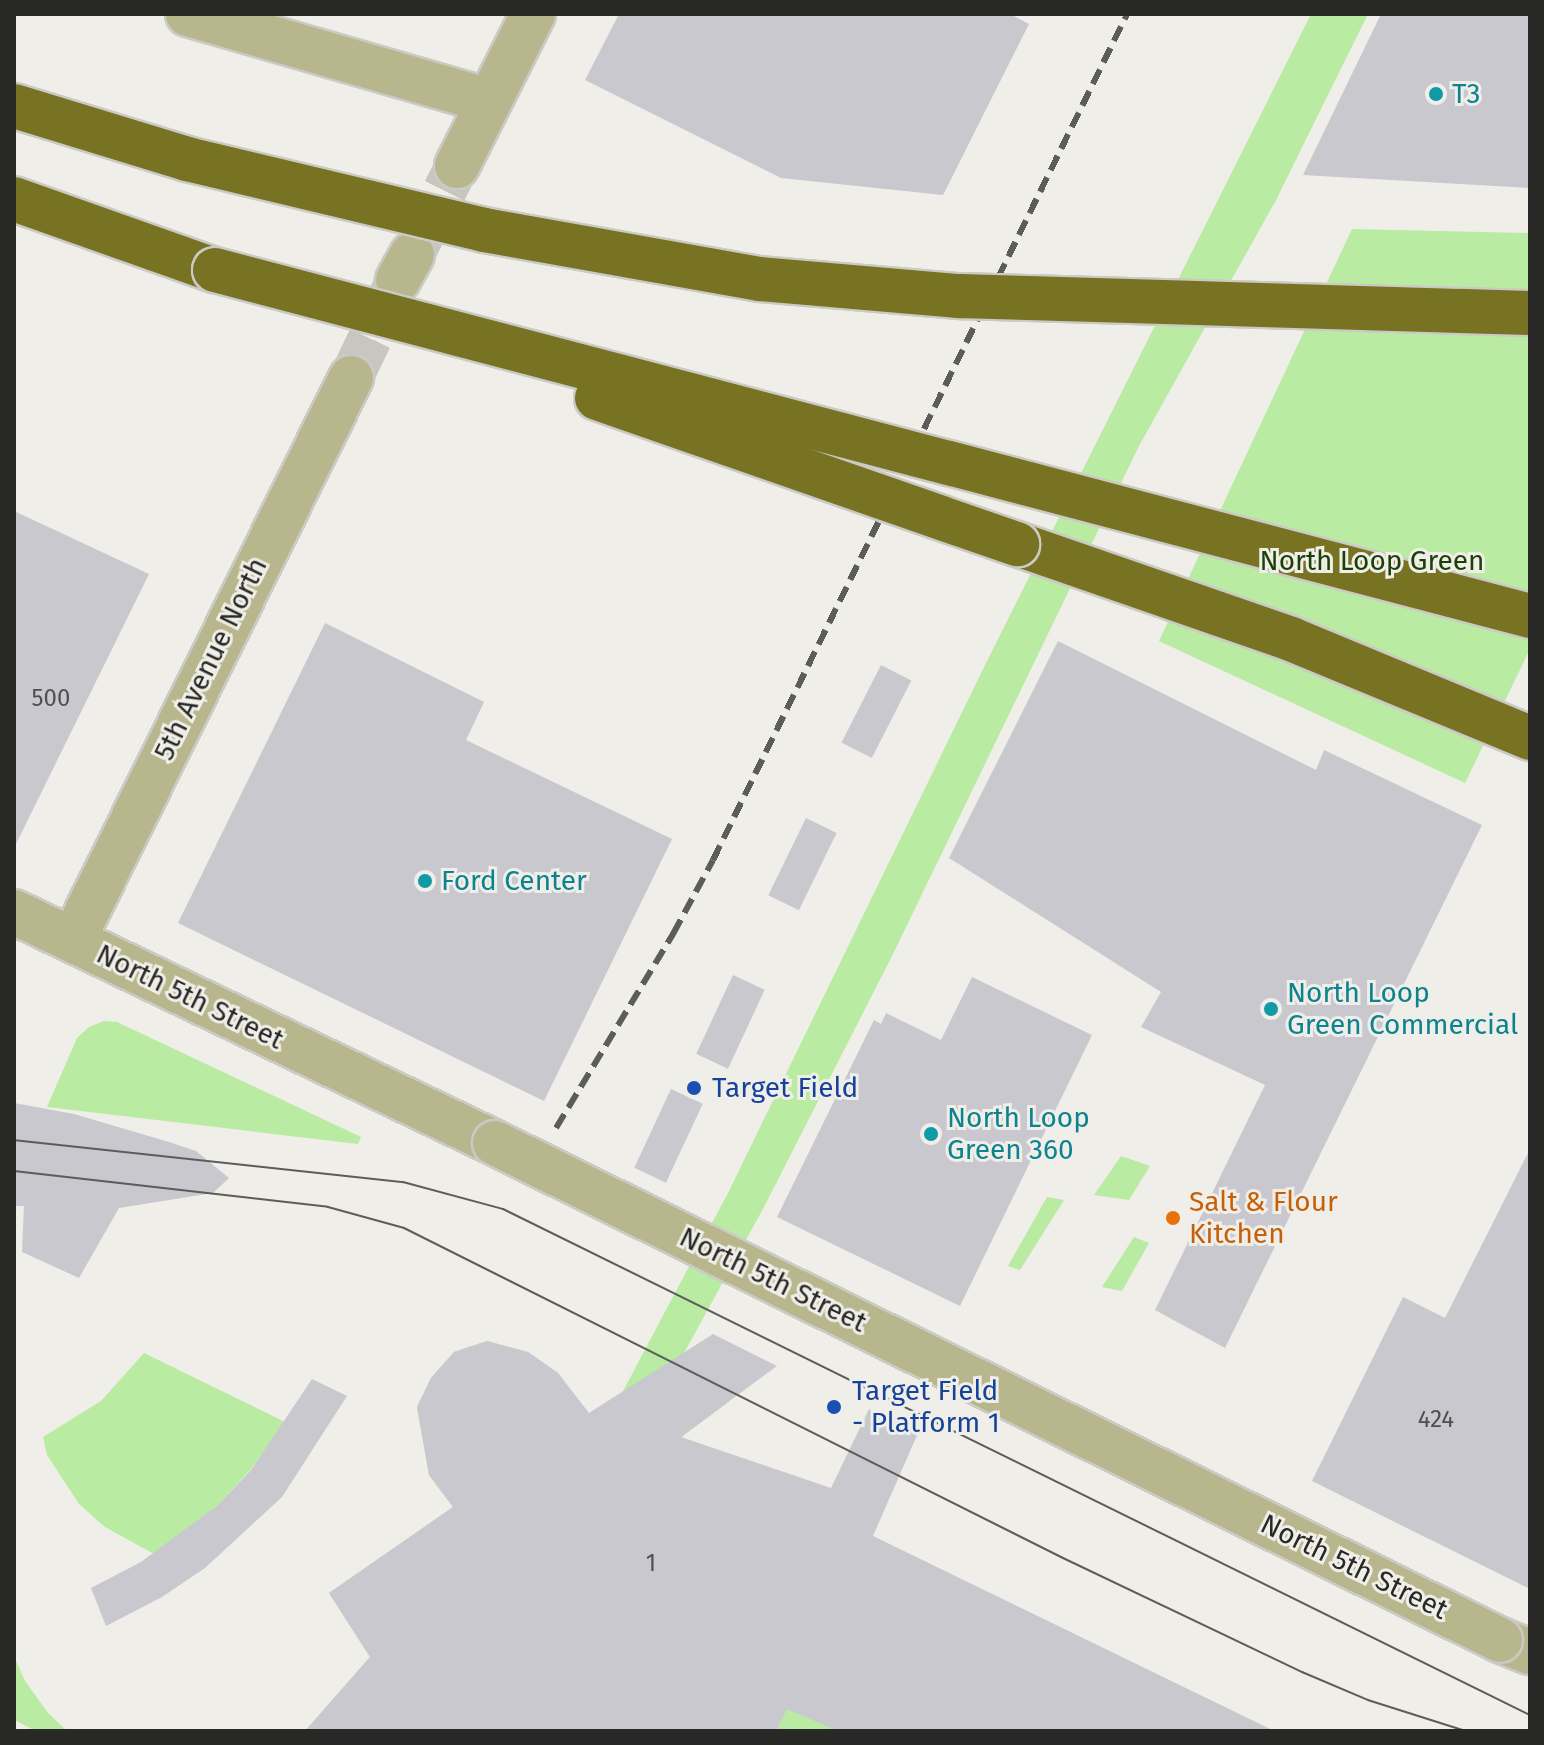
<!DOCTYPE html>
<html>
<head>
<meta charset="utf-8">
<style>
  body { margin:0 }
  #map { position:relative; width:1544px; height:1745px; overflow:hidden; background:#efeee8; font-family:"Fira Sans",sans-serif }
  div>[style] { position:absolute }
  .green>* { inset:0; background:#b9eba2 }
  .building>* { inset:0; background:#c8c8ce; transform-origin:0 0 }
  .tertiary-tunnel>* { height:44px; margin-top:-22px; transform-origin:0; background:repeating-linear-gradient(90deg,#c7c6c1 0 44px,transparent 0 66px) }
  .roads { filter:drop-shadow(2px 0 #cbcac5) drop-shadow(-2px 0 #cbcac5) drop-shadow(0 2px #cbcac5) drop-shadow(0 -2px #cbcac5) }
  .tertiary>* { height:44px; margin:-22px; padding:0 22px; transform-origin:22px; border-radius:22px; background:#b7b68c }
  .motorway>* { height:44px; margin:-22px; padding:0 22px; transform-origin:22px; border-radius:22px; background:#777322 }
  .tram>* { height:2px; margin:-1px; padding:0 1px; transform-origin:1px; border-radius:1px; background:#5c5c59 }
  .rail>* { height:6px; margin-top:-3px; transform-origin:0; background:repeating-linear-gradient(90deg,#5c5c59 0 16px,transparent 0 24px) }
  .bridges { filter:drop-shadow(2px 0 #cbcac5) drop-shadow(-2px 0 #cbcac5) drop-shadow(0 2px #cbcac5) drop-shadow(0 -2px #cbcac5) }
  .tertiary-bridge>* { height:44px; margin:-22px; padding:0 22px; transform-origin:22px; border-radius:22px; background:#b7b68c }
  .motorway-bridge>* { height:44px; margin:-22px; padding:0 22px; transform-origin:22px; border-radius:22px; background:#777322 }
  .dots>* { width:22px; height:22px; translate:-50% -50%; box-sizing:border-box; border:4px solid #efeee8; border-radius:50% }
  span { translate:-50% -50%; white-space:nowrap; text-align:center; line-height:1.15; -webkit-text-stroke:6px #efeee8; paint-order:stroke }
  .number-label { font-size:24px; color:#505050 }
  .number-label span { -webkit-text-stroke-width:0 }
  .culture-label { font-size:28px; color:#0d838f }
  .left { translate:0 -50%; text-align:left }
  .park-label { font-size:28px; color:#1b3f04 }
  .street-label { font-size:28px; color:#282826 }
  .transit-label { font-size:28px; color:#164399 }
  .food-label { font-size:28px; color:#c56008 }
  .frame { position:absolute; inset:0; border:16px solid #282826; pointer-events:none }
</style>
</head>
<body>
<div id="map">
  <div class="green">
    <div style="clip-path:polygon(1311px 14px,1368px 14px,1276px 200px,1139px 446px,892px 956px,764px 1207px,672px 1375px,727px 1403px,676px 1441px,1274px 1731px,305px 1731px,370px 1657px,329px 1593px,453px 1507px,429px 1475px,417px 1407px,431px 1378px,454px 1352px,487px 1341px,528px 1352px,558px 1373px,589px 1414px,622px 1393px,729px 1191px,986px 663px)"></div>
    <div style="clip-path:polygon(1352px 229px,1530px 233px,1530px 649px,1465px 783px,1159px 641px)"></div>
    <div style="clip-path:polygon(104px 1021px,117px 1022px,361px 1137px,358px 1144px,47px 1107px,77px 1038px,89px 1027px)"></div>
    <div style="clip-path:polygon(1121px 1156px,1150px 1166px,1129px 1200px,1094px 1195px)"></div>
    <div style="clip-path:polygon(1047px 1197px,1064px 1200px,1020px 1270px,1008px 1266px)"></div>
    <div style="clip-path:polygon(1134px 1237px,1149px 1243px,1122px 1291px,1102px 1287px)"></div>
    <div style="clip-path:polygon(144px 1353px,285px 1422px,251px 1469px,218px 1505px,154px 1554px,105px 1527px,79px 1504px,47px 1455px,43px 1437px,101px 1401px)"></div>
    <div style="clip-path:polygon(14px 1656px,25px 1681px,48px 1713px,67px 1731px,36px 1731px,14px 1720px)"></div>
  </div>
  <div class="building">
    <div style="clip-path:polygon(619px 14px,1010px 14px,1029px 24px,943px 195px,781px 178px,585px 80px)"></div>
    <div style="clip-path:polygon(1381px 14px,1530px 14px,1530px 188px,1303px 175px)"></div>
    <div style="clip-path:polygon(14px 511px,149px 574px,14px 848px)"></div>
    <div style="clip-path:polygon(325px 623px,484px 702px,466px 740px,672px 839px,544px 1101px,178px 923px)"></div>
    <div style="clip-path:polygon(1058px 641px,1316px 770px,1324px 750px,1482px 825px,1225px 1348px,1155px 1310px,1265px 1085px,1141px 1027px,1161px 992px,949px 858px)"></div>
    <div style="left:881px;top:665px;width:34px;height:87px;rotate:27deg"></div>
    <div style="left:806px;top:818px;width:34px;height:86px;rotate:26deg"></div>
    <div style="left:733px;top:975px;width:35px;height:87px;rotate:25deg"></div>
    <div style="clip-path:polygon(972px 977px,1092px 1035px,960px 1306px,777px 1217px,874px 1020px,881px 1024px,886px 1013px,941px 1040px)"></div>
    <div style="left:671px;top:1089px;width:35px;height:87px;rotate:25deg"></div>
    <div style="clip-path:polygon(14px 1103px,74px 1114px,169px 1142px,196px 1151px,229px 1178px,213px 1193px,119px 1208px,79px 1278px,22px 1252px,24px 1206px,14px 1206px)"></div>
    <div style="clip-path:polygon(1530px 1149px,1530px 1589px,1312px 1481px,1403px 1297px,1445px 1318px)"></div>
    <div style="clip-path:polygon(713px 1334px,777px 1366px,681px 1437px,831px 1488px,869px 1409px,918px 1433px,873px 1536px,1274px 1731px,838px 1731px,787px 1709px,776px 1731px,305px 1731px,370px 1657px,329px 1593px,453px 1507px,429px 1475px,417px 1407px,431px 1378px,454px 1352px,487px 1341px,528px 1352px,558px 1373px,589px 1413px)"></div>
    <div style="clip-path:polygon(312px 1379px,347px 1396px,282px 1497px,205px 1568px,162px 1597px,106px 1626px,91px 1588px,141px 1562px,218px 1505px,251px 1470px)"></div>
  </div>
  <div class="tertiary-tunnel">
    <div style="left:415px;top:250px;width:94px;rotate:-63.4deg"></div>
    <div style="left:351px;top:378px;width:109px;rotate:-64.4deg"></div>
  </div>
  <div class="roads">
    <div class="tertiary">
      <div style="left:188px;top:14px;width:313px;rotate:16.1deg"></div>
      <div style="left:457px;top:166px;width:170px;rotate:-63.4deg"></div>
      <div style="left:398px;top:280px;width:29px;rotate:-61deg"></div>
      <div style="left:14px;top:912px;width:534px;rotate:25.65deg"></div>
      <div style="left:73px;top:940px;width:627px;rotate:-63.68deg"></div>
      <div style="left:1500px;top:1640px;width:32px;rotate:22deg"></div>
    </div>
    <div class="motorway">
      <div style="left:14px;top:199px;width:213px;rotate:19.5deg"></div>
      <div style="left:1017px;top:544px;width:290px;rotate:19.1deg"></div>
      <div style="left:1291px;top:639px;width:259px;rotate:22.5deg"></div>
    </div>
  </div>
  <div class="tram">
    <div style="left:14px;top:1140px;width:391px;rotate:6.2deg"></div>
    <div style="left:403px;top:1182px;width:104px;rotate:15.1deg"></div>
    <div style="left:503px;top:1209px;width:1145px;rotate:26.23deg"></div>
    <div style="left:14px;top:1171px;width:316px;rotate:6.5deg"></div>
    <div style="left:328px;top:1207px;width:79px;rotate:15.4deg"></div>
    <div style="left:404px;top:1228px;width:737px;rotate:26.6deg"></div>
    <div style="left:1063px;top:1558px;width:265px;rotate:25.5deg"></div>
    <div style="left:1302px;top:1672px;width:72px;rotate:23deg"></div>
    <div style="left:1368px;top:1700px;width:103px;rotate:17.6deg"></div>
  </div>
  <div class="rail">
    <div style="left:556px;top:1128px;width:227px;rotate:-58.9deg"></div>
    <div style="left:673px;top:934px;width:84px;rotate:-61.6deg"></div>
    <div style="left:713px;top:860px;width:942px;rotate:-63.92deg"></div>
  </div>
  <div class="bridges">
    <div class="tertiary-bridge">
      <div style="left:495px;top:1143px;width:1121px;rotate:26.31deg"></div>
    </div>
    <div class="motorway-bridge">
      <div style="left:14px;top:106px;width:181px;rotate:17deg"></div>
      <div style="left:187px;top:159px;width:305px;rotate:13.4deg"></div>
      <div style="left:484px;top:230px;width:280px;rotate:10.1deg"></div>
      <div style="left:760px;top:279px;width:201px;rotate:4.9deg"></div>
      <div style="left:960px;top:296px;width:570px;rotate:1.71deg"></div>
      <div style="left:215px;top:270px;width:1360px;rotate:14.74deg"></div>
      <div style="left:597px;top:398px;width:445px;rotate:19.2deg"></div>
    </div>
  </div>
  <div class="dots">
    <div style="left:1436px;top:94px;background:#0f9aa8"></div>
    <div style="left:425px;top:881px;background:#0f9aa8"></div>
    <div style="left:1271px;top:1009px;background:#0f9aa8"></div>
    <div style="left:694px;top:1088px;background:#1a4fb4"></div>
    <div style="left:931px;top:1134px;background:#0f9aa8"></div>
    <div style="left:1173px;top:1218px;background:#e8710a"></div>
    <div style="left:834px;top:1407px;background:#1a4fb4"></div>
  </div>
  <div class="number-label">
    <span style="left:51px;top:699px">500</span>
    <span style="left:1436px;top:1420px">424</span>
    <span style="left:651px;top:1564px">1</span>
  </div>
  <div class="culture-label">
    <span class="left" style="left:1452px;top:94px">T3</span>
    <span class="left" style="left:441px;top:881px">Ford Center</span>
    <span class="left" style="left:1287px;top:1009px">North Loop<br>Green Commercial</span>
    <span class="left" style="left:947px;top:1134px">North Loop<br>Green 360</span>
  </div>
  <div class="park-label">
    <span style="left:1372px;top:561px">North Loop Green</span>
  </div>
  <div class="street-label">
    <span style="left:211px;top:659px;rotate:-64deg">5th Avenue North</span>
    <span style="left:190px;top:997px;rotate:26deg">North 5th Street</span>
    <span style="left:773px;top:1280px;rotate:26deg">North 5th Street</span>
    <span style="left:1354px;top:1567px;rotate:26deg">North 5th Street</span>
  </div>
  <div class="transit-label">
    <span class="left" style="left:712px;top:1088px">Target Field</span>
    <span class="left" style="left:852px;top:1407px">Target Field<br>- Platform 1</span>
  </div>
  <div class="food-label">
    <span class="left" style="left:1189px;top:1218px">Salt &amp; Flour<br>Kitchen</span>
  </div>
  <div class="frame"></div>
</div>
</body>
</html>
